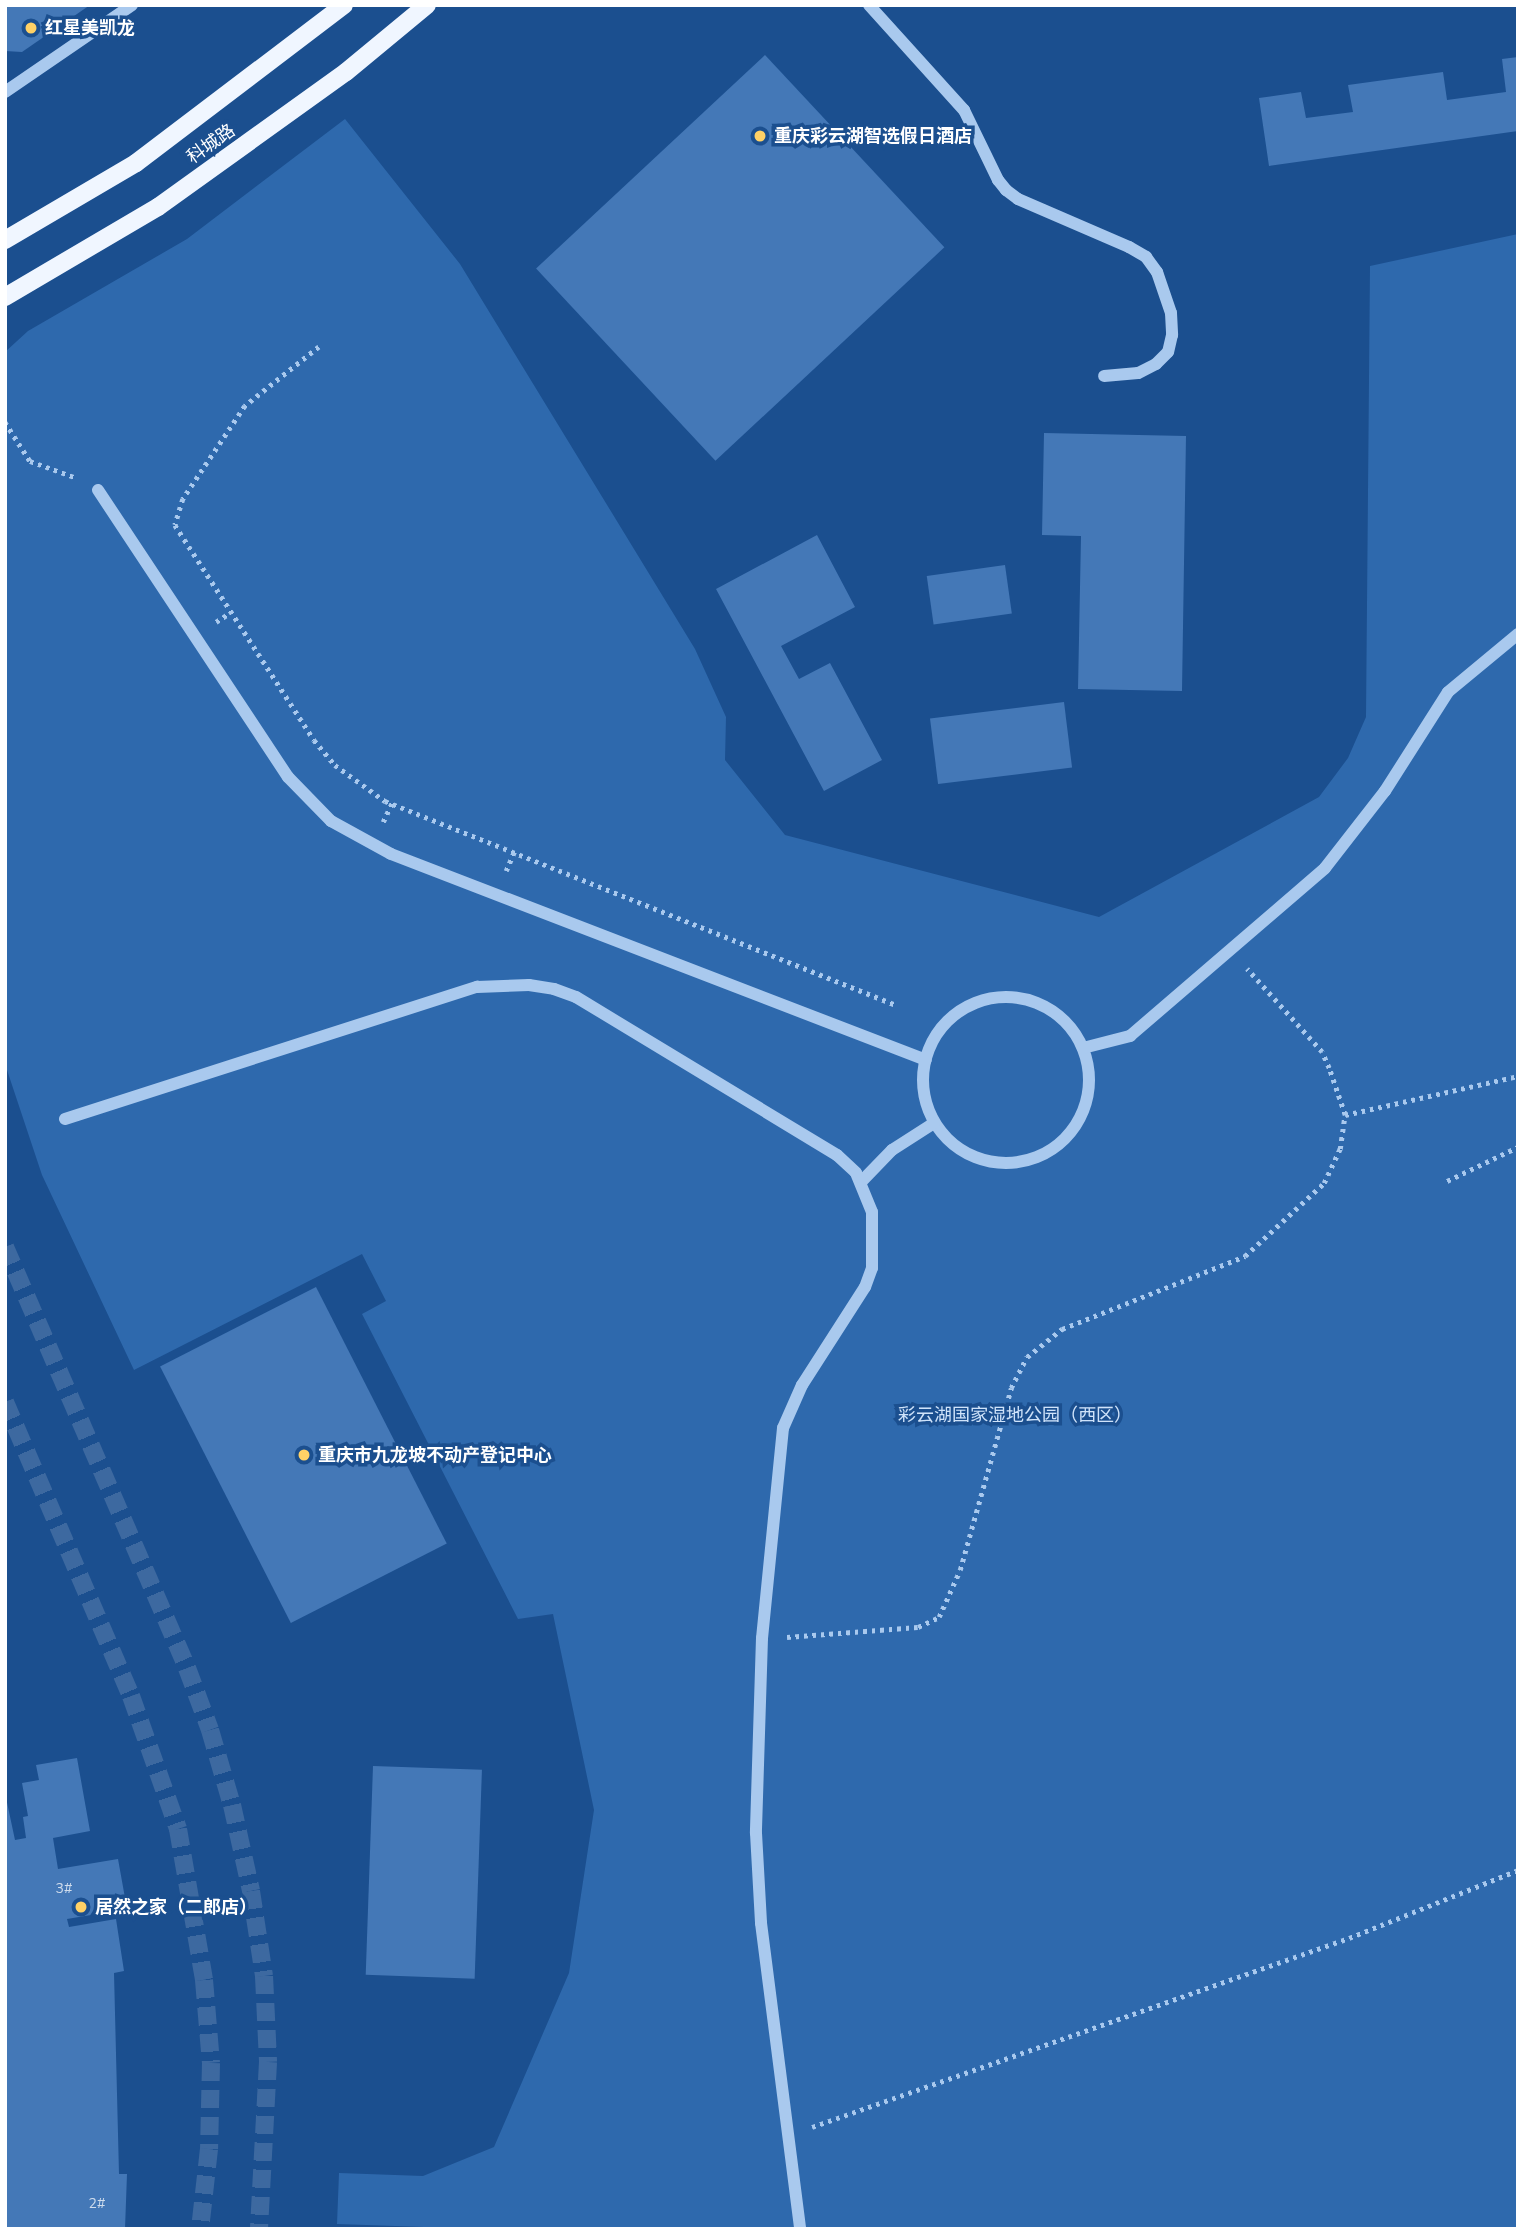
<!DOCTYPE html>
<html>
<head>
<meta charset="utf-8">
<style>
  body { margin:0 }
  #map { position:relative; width:1523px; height:2234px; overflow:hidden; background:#1b4f8f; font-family:"Nunito Sans","Noto Sans SC",sans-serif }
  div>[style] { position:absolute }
  .green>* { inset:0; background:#2e69ad }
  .building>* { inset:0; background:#4478b7; transform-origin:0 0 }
  .major-tunnel>* { height:18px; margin-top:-9px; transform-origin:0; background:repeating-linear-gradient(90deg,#3d69a0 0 18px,transparent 0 27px) }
  .path>* { height:4.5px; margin-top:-2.25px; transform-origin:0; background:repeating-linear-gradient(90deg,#a9c9ee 0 3.5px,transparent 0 8.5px) }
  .minor>* { height:12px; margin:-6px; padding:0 6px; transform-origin:6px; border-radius:6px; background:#a9c9ee }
  .minor>.ring { margin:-6px; padding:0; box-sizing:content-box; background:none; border:12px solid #a9c9ee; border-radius:50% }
  .major>* { height:18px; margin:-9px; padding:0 9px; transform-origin:9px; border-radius:9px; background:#f0f6ff }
  .dots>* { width:19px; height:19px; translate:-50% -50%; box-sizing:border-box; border:4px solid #1b4f8f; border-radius:50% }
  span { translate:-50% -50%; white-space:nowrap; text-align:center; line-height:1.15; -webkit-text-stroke:7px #1b4f8f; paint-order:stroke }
  .number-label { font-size:14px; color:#d0dded }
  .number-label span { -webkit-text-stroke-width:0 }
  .poi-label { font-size:18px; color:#fff; font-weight:700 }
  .left { translate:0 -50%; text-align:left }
  .street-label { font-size:18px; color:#fff }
  .park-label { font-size:18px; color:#cfe3fa }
  .frame { position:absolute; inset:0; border:7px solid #fff; pointer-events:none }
</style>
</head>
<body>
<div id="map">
  <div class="green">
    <div style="clip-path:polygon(345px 119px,460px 264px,695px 649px,726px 717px,725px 760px,785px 835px,1099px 917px,1319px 797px,1348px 758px,1366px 717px,1370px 266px,1518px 234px,1518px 2229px,482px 2229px,337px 2224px,339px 2173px,423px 2176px,494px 2147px,569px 1973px,594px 1810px,553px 1614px,518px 1619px,362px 1314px,386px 1301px,362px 1254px,134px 1370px,42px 1175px,5px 1064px,5px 352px,28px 331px,187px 239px)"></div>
  </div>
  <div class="building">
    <div style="clip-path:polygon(5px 5px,90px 5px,22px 52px,5px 51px)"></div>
    <div style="left:765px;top:55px;width:263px;height:313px;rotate:47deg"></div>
    <div style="clip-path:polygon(1518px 57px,1518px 131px,1269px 166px,1259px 98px,1301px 92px,1306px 118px,1353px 112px,1348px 85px,1443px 72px,1447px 100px,1506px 92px,1502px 59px)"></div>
    <div style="clip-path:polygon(1044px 433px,1186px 436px,1182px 691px,1078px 689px,1081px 536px,1042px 535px)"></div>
    <div style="clip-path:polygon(817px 535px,855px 607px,781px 646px,799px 679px,830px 663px,882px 760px,824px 791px,716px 589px)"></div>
    <div style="left:1005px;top:565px;width:49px;height:79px;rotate:82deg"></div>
    <div style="left:1064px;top:702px;width:66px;height:135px;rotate:83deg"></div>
    <div style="left:316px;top:1287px;width:288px;height:175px;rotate:63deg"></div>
    <div style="clip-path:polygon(77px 1758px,90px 1831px,53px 1838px,58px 1869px,118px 1859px,127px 1909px,67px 1919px,69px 1927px,116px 1919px,124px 1971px,114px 1973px,119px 2174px,127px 2174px,125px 2229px,5px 2229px,5px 1793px,15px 1840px,26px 1838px,23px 1817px,28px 1816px,22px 1783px,39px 1780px,36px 1765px)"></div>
    <div style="left:373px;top:1766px;width:109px;height:209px;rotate:2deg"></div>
  </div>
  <div class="major-tunnel">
    <div style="left:5px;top:1247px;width:459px;rotate:66.6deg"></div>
    <div style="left:187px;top:1668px;width:66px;rotate:69.6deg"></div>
    <div style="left:210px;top:1730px;width:78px;rotate:73.7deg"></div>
    <div style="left:232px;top:1805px;width:88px;rotate:77.5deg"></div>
    <div style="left:251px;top:1891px;width:86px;rotate:81.3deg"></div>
    <div style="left:264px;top:1976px;width:86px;rotate:87.3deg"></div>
    <div style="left:268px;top:2062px;width:167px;rotate:93.1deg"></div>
    <div style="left:5px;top:1402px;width:320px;rotate:66.8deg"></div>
    <div style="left:131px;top:1696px;width:141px;rotate:70.5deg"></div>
    <div style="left:178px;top:1829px;width:153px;rotate:80.2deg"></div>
    <div style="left:204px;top:1980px;width:83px;rotate:85.2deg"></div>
    <div style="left:211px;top:2063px;width:86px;rotate:91.3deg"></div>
    <div style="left:209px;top:2149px;width:81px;rotate:96.4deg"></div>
  </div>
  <div class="path">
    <div style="left:319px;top:347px;width:95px;rotate:141.4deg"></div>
    <div style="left:245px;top:406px;width:112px;rotate:123.7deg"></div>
    <div style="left:183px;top:499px;width:27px;rotate:107deg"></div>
    <div style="left:175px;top:525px;width:256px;rotate:57.1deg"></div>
    <div style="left:314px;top:740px;width:33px;rotate:50deg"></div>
    <div style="left:335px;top:765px;width:62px;rotate:35.8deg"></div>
    <div style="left:385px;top:801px;width:550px;rotate:21.76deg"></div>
    <div style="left:5px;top:422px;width:46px;rotate:57.3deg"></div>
    <div style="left:30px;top:461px;width:50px;rotate:19.9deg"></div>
    <div style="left:216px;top:622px;width:17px;rotate:-33deg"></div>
    <div style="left:383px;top:822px;width:21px;rotate:-65deg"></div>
    <div style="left:506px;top:871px;width:21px;rotate:-67deg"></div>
    <div style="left:1345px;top:1115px;width:177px;rotate:-12.7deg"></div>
    <div style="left:1447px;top:1181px;width:79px;rotate:-25.6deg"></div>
    <div style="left:787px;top:1637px;width:131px;rotate:-4.4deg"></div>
    <div style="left:918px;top:1627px;width:23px;rotate:-25deg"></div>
    <div style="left:939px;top:1617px;width:51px;rotate:-65.9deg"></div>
    <div style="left:960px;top:1570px;width:189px;rotate:-74.3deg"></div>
    <div style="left:1011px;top:1388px;width:35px;rotate:-63deg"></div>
    <div style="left:1027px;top:1357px;width:45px;rotate:-38.7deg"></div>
    <div style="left:1062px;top:1329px;width:197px;rotate:-21.7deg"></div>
    <div style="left:1245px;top:1256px;width:108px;rotate:-42.7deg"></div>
    <div style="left:1324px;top:1183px;width:38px;rotate:-65deg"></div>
    <div style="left:1340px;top:1149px;width:34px;rotate:-82deg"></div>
    <div style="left:1345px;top:1115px;width:50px;rotate:-108.8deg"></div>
    <div style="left:1329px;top:1068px;width:17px;rotate:-114deg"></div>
    <div style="left:1322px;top:1052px;width:112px;rotate:-132.1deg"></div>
    <div style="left:812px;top:2127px;width:569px;rotate:-19.39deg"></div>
    <div style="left:1349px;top:1938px;width:182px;rotate:-21.9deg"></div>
  </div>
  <div class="minor">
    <div style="left:869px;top:5px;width:142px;rotate:47.9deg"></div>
    <div style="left:964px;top:110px;width:78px;rotate:64.1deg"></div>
    <div style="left:998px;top:180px;width:13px;rotate:51deg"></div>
    <div style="left:1006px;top:190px;width:15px;rotate:37deg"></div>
    <div style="left:1018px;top:199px;width:121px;rotate:23.4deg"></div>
    <div style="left:1129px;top:247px;width:20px;rotate:30deg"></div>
    <div style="left:1146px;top:257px;width:19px;rotate:54deg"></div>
    <div style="left:1157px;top:272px;width:43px;rotate:71.1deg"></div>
    <div style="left:1171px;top:313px;width:22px;rotate:87deg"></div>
    <div style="left:1172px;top:335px;width:17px;rotate:103deg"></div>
    <div style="left:1168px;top:352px;width:17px;rotate:135deg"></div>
    <div style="left:1156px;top:364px;width:20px;rotate:153deg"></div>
    <div style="left:1138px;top:373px;width:34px;rotate:175deg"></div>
    <div style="left:5px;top:92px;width:154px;rotate:-34.4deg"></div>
    <div style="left:98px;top:490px;width:344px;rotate:56.5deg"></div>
    <div style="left:288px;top:777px;width:62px;rotate:45.7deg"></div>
    <div style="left:331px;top:821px;width:68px;rotate:28.8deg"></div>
    <div style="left:391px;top:854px;width:573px;rotate:21.06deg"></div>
    <div class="ring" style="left:923px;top:997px;width:154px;height:154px"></div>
    <div style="left:1083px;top:1048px;width:49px;rotate:-14.3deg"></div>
    <div style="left:1130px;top:1036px;width:257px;rotate:-40.7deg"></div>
    <div style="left:1325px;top:868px;width:98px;rotate:-52.1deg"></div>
    <div style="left:1385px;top:791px;width:117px;rotate:-57.5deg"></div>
    <div style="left:1448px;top:692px;width:91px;rotate:-39.6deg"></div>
    <div style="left:65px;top:1119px;width:433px;rotate:-17.8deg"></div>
    <div style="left:477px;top:987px;width:52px;rotate:-2.2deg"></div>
    <div style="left:529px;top:985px;width:25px;rotate:9deg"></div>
    <div style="left:554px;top:989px;width:23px;rotate:20deg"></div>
    <div style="left:576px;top:997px;width:305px;rotate:31.2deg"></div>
    <div style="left:837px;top:1155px;width:26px;rotate:43deg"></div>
    <div style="left:856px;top:1173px;width:42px;rotate:67.7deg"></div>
    <div style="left:872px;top:1212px;width:56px;rotate:90deg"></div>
    <div style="left:872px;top:1268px;width:20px;rotate:110deg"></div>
    <div style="left:865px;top:1287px;width:117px;rotate:122.7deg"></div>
    <div style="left:802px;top:1385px;width:47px;rotate:113.8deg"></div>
    <div style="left:783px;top:1428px;width:211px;rotate:95.7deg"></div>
    <div style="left:762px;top:1638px;width:195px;rotate:91.8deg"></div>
    <div style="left:756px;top:1833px;width:90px;rotate:86.8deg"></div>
    <div style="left:761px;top:1923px;width:308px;rotate:82.7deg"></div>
    <div style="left:861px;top:1182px;width:45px;rotate:-45.9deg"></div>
    <div style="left:892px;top:1150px;width:50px;rotate:-32.7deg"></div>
  </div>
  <div class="major">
    <div style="left:5px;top:240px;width:152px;rotate:-30.4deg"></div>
    <div style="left:136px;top:163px;width:261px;rotate:-37.2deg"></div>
    <div style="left:5px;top:297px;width:178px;rotate:-30.5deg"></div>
    <div style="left:158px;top:207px;width:231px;rotate:-35.7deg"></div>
    <div style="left:346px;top:72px;width:105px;rotate:-39.6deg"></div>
  </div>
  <div class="dots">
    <div style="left:31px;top:28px;background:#ffd166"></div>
    <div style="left:760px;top:136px;background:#ffd166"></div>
    <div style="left:304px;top:1455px;background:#ffd166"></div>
    <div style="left:81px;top:1907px;background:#ffd166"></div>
  </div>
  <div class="number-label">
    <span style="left:64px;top:1889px">3#</span>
    <span style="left:97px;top:2204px">2#</span>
  </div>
  <div class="poi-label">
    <span class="left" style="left:45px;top:28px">红星美凯龙</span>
    <span class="left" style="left:774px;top:136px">重庆彩云湖智选假日酒店</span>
    <span class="left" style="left:318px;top:1455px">重庆市九龙坡不动产登记中心</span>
    <span class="left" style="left:95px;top:1907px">居然之家（二郎店）</span>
  </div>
  <div class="street-label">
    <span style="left:211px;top:144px;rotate:-35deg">科城路</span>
  </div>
  <div class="park-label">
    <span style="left:1015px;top:1415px">彩云湖国家湿地公园（西区）</span>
  </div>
  <div class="frame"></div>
</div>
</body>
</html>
